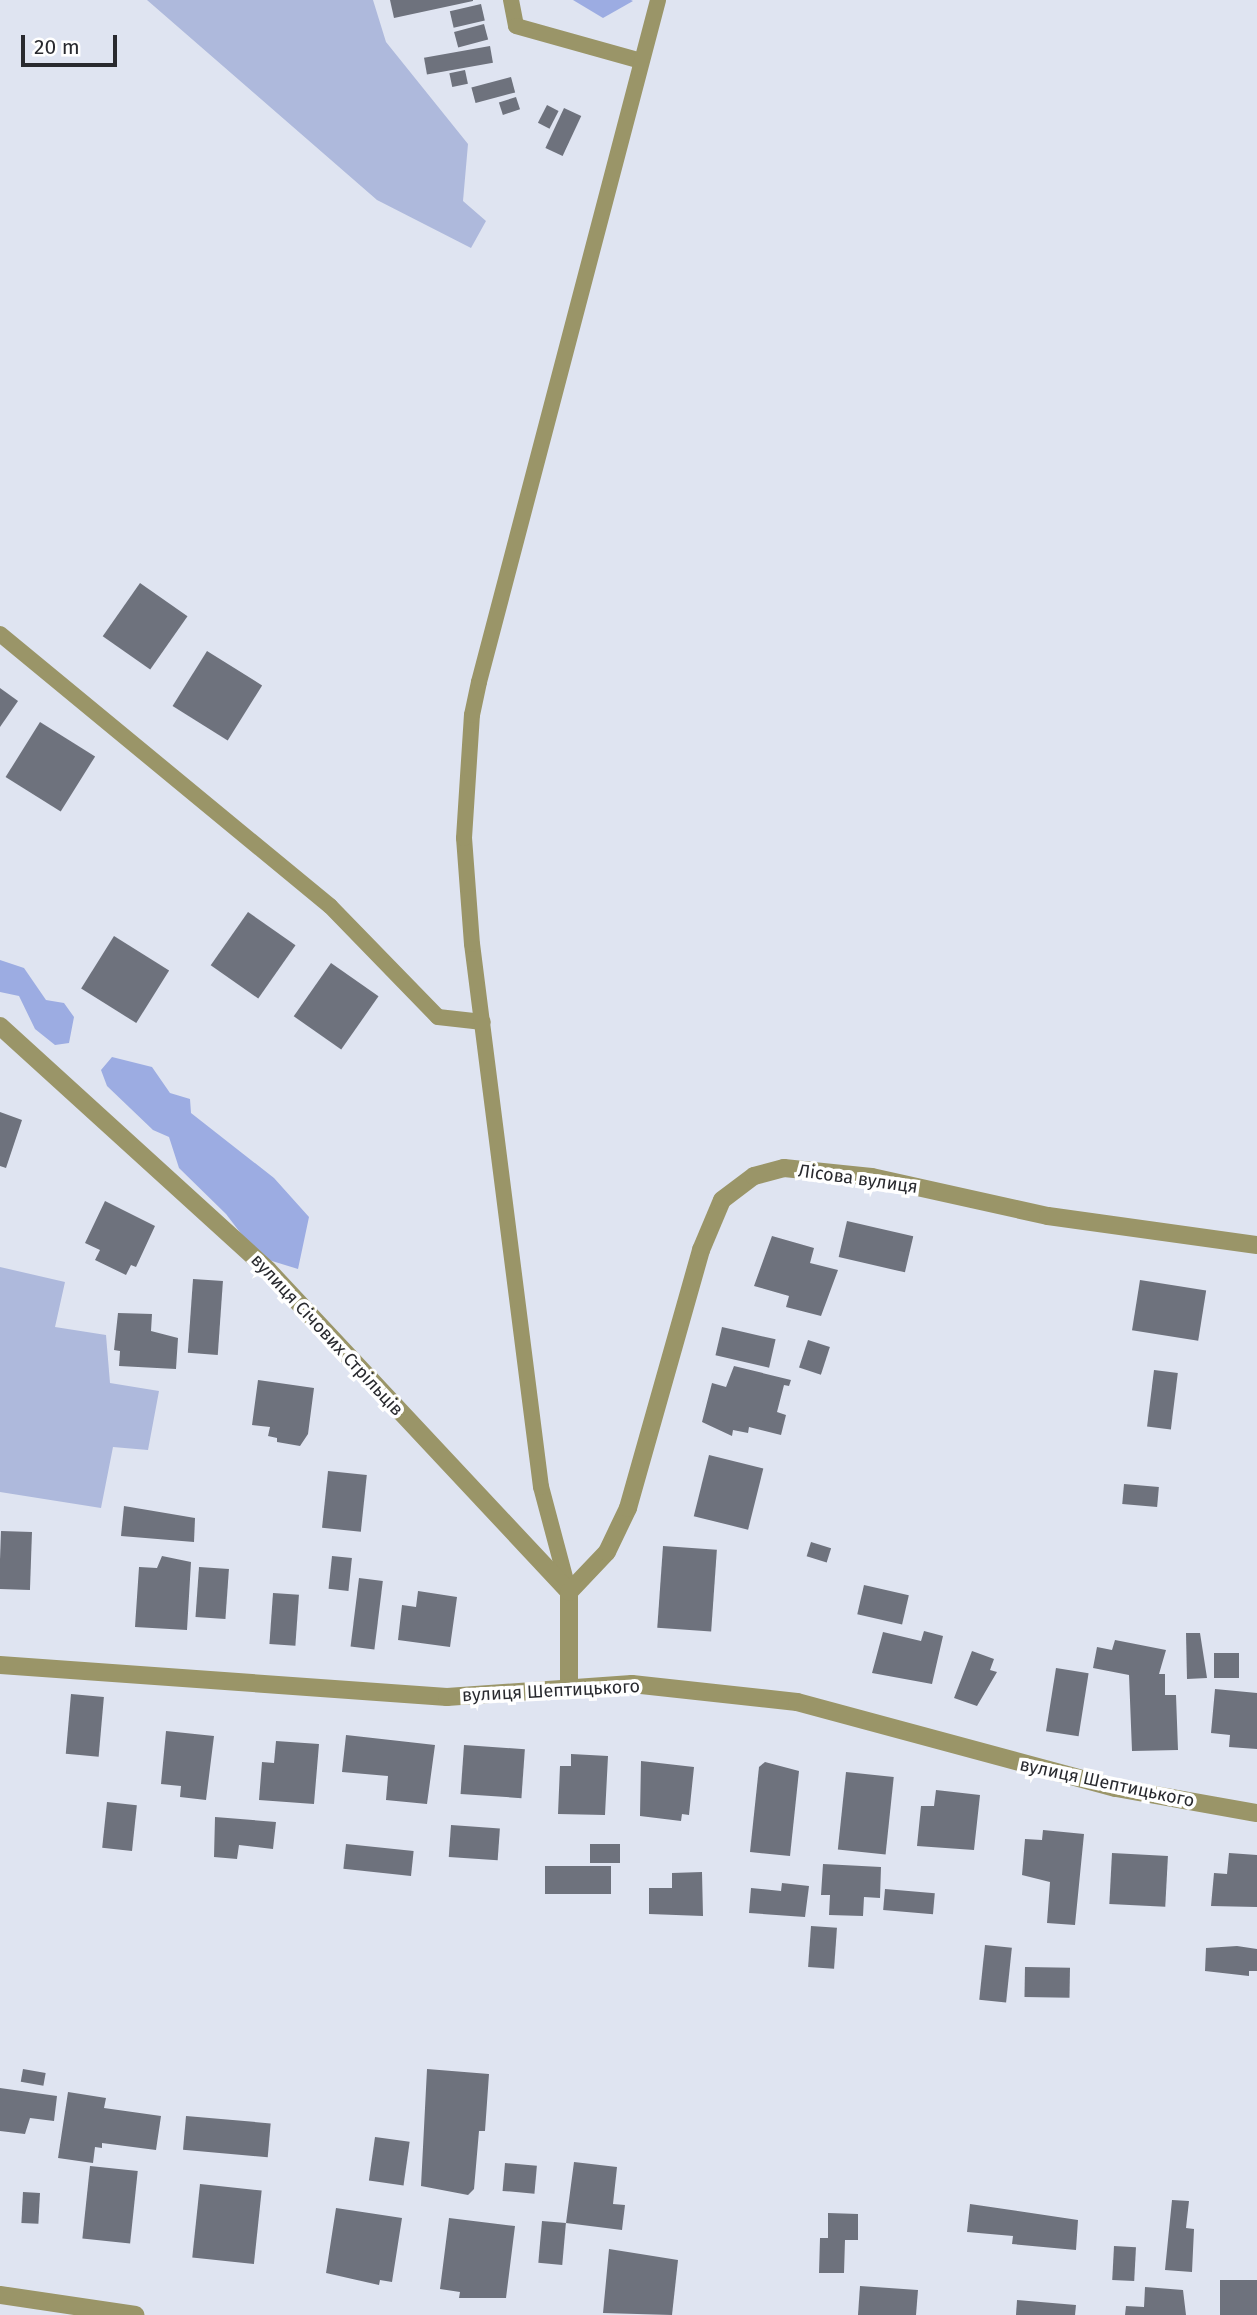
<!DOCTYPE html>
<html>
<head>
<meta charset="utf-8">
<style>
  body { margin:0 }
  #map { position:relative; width:1257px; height:2315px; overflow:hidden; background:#dfe4f1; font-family:"Fira Sans",sans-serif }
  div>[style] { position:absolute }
  .green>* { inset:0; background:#aeb9dc }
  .forest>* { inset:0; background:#9cace2 }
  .building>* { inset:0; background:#6e727d; transform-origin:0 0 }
  .lane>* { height:16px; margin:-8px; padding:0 8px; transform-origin:8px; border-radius:8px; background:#9a9568 }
  .street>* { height:18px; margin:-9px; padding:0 9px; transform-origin:9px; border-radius:9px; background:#9a9568 }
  span { translate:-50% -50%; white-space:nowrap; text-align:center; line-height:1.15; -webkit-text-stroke:7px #fff; paint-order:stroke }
  .street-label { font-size:18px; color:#292a2f }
  .scale { position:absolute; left:21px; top:35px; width:96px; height:32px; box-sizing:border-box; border:4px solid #292a2f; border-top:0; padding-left:9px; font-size:21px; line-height:24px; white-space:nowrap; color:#292a2f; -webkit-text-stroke:5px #fff; paint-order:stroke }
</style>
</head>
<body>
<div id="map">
  <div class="green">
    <div style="clip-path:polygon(147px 0,373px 0,386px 42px,468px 144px,463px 201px,486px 221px,471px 248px,377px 200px)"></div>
    <div style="clip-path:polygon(0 1267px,65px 1282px,55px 1327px,106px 1335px,110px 1383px,159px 1391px,148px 1450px,113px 1447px,101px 1508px,0 1492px)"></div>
  </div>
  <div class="forest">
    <div style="clip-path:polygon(573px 0,631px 0,633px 1px,603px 18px)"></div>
    <div style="clip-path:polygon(0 960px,24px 968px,46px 1000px,64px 1003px,74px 1017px,69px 1043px,55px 1045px,35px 1029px,19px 996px,0 992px)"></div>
    <div style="clip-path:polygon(112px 1057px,152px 1067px,170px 1093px,190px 1099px,191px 1113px,274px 1178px,309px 1217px,298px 1269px,259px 1257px,226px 1214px,179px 1168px,169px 1137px,153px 1130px,107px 1086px,101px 1070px)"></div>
  </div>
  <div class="building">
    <div style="clip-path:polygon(390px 0,473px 0,473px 1px,394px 18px)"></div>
    <div style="left:481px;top:4px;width:17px;height:32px;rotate:77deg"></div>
    <div style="left:484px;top:24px;width:16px;height:31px;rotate:75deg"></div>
    <div style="left:490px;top:46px;width:17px;height:67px;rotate:80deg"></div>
    <div style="left:465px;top:70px;width:14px;height:16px;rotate:78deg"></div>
    <div style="left:511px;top:77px;width:16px;height:41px;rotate:75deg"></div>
    <div style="left:516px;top:97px;width:13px;height:18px;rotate:72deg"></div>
    <div style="left:547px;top:105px;width:13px;height:20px;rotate:27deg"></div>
    <div style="left:564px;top:108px;width:19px;height:44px;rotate:25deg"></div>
    <div style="left:140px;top:583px;width:58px;height:65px;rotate:35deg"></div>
    <div style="left:207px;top:651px;width:65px;height:65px;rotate:32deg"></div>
    <div style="clip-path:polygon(0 688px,18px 701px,0 727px)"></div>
    <div style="left:40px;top:722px;width:65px;height:65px;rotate:32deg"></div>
    <div style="left:248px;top:912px;width:58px;height:65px;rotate:35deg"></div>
    <div style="left:114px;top:936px;width:65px;height:62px;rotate:32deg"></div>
    <div style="left:331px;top:963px;width:58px;height:65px;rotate:35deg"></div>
    <div style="clip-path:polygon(0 1112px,22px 1120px,6px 1168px,0 1166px)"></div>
    <div style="clip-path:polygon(105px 1201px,155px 1226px,136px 1267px,131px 1265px,126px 1275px,95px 1260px,100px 1250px,85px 1243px)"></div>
    <div style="left:847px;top:1221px;width:68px;height:37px;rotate:13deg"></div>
    <div style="clip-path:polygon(772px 1236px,814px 1248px,810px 1263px,838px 1270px,821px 1316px,786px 1307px,789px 1296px,754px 1286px)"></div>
    <div style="left:193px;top:1279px;width:30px;height:74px;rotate:4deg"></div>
    <div style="left:1140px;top:1280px;width:67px;height:51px;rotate:9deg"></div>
    <div style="clip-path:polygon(118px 1313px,152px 1314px,151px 1331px,178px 1338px,176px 1369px,119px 1366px,120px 1351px,114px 1350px)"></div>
    <div style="left:722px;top:1327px;width:55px;height:29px;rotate:13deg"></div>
    <div style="left:808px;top:1340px;width:23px;height:29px;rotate:18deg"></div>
    <div style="clip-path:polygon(734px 1366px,791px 1380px,789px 1386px,784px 1385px,777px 1412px,786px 1415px,781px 1435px,749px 1427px,748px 1433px,733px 1430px,732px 1436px,702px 1422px,712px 1383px,726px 1387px)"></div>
    <div style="left:1154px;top:1370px;width:24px;height:57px;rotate:7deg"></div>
    <div style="clip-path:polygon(258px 1380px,314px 1388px,308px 1434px,300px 1446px,277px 1442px,277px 1438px,268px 1436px,270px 1427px,252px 1425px)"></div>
    <div style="left:709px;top:1455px;width:56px;height:63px;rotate:14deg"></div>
    <div style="left:328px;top:1471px;width:39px;height:57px;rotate:6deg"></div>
    <div style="left:1124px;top:1484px;width:35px;height:20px;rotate:5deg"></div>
    <div style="clip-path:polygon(124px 1506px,195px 1518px,194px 1542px,121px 1536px)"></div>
    <div style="left:1px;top:1531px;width:31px;height:58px;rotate:2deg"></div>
    <div style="left:811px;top:1542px;width:21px;height:15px;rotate:17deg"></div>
    <div style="left:663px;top:1546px;width:54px;height:82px;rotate:4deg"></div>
    <div style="clip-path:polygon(162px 1556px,191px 1562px,187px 1630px,135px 1627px,139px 1567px,157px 1568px)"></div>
    <div style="left:332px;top:1556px;width:20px;height:33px;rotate:6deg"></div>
    <div style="left:199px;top:1567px;width:30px;height:50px;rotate:4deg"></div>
    <div style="left:359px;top:1578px;width:24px;height:69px;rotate:7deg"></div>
    <div style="left:864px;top:1585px;width:46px;height:30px;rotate:13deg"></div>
    <div style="clip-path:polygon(418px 1591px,457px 1597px,450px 1647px,398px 1640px,402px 1605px,416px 1607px)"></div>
    <div style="left:273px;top:1593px;width:26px;height:51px;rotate:4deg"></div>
    <div style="clip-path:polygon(924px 1631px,943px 1636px,932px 1684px,872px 1673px,883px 1632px,921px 1641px)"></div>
    <div style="clip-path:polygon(1186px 1633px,1200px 1633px,1207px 1678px,1187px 1679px)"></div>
    <div style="clip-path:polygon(1115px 1640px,1166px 1650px,1159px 1674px,1165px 1674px,1165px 1695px,1176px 1695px,1178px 1750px,1132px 1751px,1129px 1675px,1093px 1668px,1097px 1647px,1112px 1650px)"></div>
    <div style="clip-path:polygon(972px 1651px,994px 1659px,990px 1670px,997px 1672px,977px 1706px,954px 1698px)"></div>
    <div style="left:1214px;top:1653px;width:25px;height:25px"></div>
    <div style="left:1056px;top:1668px;width:33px;height:64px;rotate:9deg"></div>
    <div style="clip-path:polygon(1215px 1689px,1257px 1693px,1257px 1749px,1229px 1747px,1230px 1735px,1211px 1733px)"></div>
    <div style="left:71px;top:1694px;width:33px;height:60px;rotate:5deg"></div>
    <div style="clip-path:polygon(166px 1731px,214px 1736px,206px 1800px,180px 1797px,181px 1786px,161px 1784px)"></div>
    <div style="clip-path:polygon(346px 1735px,435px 1745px,427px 1804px,386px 1800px,388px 1776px,342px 1772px)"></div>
    <div style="clip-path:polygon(276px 1741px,319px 1744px,314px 1804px,259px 1800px,262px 1762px,274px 1763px)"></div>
    <div style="left:464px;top:1745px;width:61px;height:49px;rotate:4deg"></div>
    <div style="clip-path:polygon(571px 1754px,608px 1756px,605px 1815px,558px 1814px,560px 1766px,571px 1766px)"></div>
    <div style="clip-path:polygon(641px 1761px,694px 1767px,689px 1815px,682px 1814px,681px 1821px,640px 1816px)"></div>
    <div style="clip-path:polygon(765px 1762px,799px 1771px,790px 1856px,750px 1852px,759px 1767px)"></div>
    <div style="left:846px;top:1772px;width:48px;height:78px;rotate:6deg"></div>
    <div style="clip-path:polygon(936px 1790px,980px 1795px,974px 1850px,917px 1846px,921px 1806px,934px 1806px)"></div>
    <div style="left:107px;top:1802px;width:30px;height:46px;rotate:6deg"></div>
    <div style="clip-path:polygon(215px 1817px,276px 1822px,273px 1849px,239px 1845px,237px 1859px,214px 1857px)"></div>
    <div style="left:451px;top:1825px;width:49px;height:32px;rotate:4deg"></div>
    <div style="clip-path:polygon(1043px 1830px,1084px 1834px,1075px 1925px,1047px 1923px,1050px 1882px,1022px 1875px,1025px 1839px,1042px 1840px)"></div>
    <div style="left:346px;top:1844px;width:68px;height:25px;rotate:6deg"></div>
    <div style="left:590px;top:1844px;width:30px;height:19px"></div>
    <div style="left:1112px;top:1853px;width:56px;height:51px;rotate:3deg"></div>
    <div style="clip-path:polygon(1229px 1853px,1257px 1855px,1257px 1907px,1211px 1906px,1214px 1873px,1227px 1874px)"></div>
    <div style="clip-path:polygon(823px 1864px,881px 1867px,880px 1898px,864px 1897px,863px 1916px,829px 1915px,830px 1895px,821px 1895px)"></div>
    <div style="left:611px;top:1866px;width:28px;height:66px;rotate:90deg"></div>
    <div style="clip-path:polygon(702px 1872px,703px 1916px,649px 1914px,649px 1888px,672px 1888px,672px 1873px)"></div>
    <div style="clip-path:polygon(782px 1883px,809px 1886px,805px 1917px,749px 1913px,751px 1888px,781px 1891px)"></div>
    <div style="left:885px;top:1889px;width:50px;height:21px;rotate:5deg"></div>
    <div style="left:811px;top:1926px;width:26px;height:41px;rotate:4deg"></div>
    <div style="left:985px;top:1945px;width:27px;height:55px;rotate:6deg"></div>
    <div style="clip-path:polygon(1237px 1946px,1257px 1949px,1257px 1971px,1249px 1971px,1249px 1976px,1205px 1971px,1206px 1948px)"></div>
    <div style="left:1025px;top:1967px;width:45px;height:30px;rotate:1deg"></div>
    <div style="left:23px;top:2069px;width:23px;height:13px;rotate:10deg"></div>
    <div style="clip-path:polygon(427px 2069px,489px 2074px,485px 2131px,479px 2131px,474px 2189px,468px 2195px,421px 2186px)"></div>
    <div style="clip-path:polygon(0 2088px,57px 2096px,54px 2121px,30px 2118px,25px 2134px,0 2131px)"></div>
    <div style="clip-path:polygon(68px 2092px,106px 2098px,104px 2108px,161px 2116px,156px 2150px,102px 2143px,102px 2148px,95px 2147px,93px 2163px,58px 2158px)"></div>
    <div style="left:186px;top:2116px;width:85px;height:34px;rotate:5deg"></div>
    <div style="left:375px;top:2137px;width:35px;height:44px;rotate:8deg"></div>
    <div style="clip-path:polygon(574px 2162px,617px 2167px,613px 2204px,625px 2205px,622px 2230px,566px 2223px)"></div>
    <div style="left:505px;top:2163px;width:32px;height:28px;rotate:5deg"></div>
    <div style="left:90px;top:2166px;width:48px;height:73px;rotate:6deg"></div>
    <div style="left:200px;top:2184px;width:62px;height:74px;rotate:6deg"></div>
    <div style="left:23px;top:2192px;width:17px;height:31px;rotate:3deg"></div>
    <div style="clip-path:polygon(1172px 2200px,1189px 2201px,1186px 2228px,1194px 2229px,1192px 2272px,1165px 2270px)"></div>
    <div style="clip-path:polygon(970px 2204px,1078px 2220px,1076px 2250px,1012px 2244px,1013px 2236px,967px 2232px)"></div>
    <div style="clip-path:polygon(336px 2208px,402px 2218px,392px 2282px,380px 2280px,379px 2285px,326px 2273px)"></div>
    <div style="clip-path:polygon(828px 2213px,858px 2214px,858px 2240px,845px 2240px,844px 2273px,819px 2273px,820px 2238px,828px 2238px)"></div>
    <div style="clip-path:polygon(449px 2218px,515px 2226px,506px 2298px,459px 2298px,460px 2292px,440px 2289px)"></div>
    <div style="left:542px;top:2221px;width:24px;height:42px;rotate:5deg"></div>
    <div style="left:1114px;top:2246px;width:22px;height:34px;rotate:3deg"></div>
    <div style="clip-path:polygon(609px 2249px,678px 2260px,672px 2315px,603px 2313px)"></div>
    <div style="left:1257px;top:2280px;width:35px;height:37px;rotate:90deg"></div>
    <div style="clip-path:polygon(860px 2286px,918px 2290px,916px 2315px,858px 2315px)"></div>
    <div style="clip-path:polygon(1145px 2287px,1183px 2290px,1186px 2315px,1125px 2315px,1126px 2306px,1144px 2307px)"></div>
    <div style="clip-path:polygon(1017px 2300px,1076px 2305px,1075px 2315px,1016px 2315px)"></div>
  </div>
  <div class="lane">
    <div style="left:511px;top:0;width:26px;rotate:79deg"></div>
    <div style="left:516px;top:26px;width:130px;rotate:15.6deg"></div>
    <div style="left:0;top:634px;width:428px;rotate:39.5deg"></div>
    <div style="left:330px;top:906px;width:155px;rotate:45.8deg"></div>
    <div style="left:438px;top:1017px;width:45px;rotate:6.3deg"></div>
    <div style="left:569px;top:1592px;width:109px;rotate:-104.9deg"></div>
    <div style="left:541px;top:1487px;width:547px;rotate:-97.24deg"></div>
    <div style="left:472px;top:944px;width:106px;rotate:-94.3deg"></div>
    <div style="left:464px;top:838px;width:123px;rotate:-86.3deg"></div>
    <div style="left:472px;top:715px;width:34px;rotate:-78deg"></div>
    <div style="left:479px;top:682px;width:705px;rotate:-75.29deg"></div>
  </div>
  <div class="street">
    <div style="left:0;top:1026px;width:362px;rotate:42.3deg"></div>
    <div style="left:268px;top:1270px;width:441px;rotate:46.9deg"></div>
    <div style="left:569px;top:1592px;width:96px;rotate:90deg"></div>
    <div style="left:569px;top:1592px;width:55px;rotate:-46.5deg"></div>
    <div style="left:607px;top:1552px;width:49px;rotate:-64.5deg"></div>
    <div style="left:628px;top:1508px;width:268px;rotate:-74.2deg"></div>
    <div style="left:701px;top:1250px;width:54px;rotate:-67.2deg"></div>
    <div style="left:722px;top:1200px;width:40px;rotate:-37deg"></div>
    <div style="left:754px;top:1176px;width:31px;rotate:-15deg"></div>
    <div style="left:784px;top:1168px;width:88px;rotate:5.8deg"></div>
    <div style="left:872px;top:1177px;width:180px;rotate:12.5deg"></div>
    <div style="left:1048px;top:1216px;width:211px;rotate:7.9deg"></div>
    <div style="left:0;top:1665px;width:448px;rotate:4.1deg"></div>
    <div style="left:447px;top:1697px;width:185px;rotate:-4deg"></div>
    <div style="left:632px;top:1684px;width:166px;rotate:6.2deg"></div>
    <div style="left:797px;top:1702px;width:330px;rotate:15.1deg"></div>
    <div style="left:1116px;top:1788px;width:143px;rotate:10.1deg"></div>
    <div style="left:0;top:2295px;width:137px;rotate:8.4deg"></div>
  </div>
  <div class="street-label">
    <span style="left:858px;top:1179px;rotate:8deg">Лісова вулиця</span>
    <span style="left:327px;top:1335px;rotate:47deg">вулиця Січових Стрільців</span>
    <span style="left:551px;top:1691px;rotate:-3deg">вулиця Шептицького</span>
    <span style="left:1107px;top:1783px;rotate:12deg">вулиця Шептицького</span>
  </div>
  <div class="scale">20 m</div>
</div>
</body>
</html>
